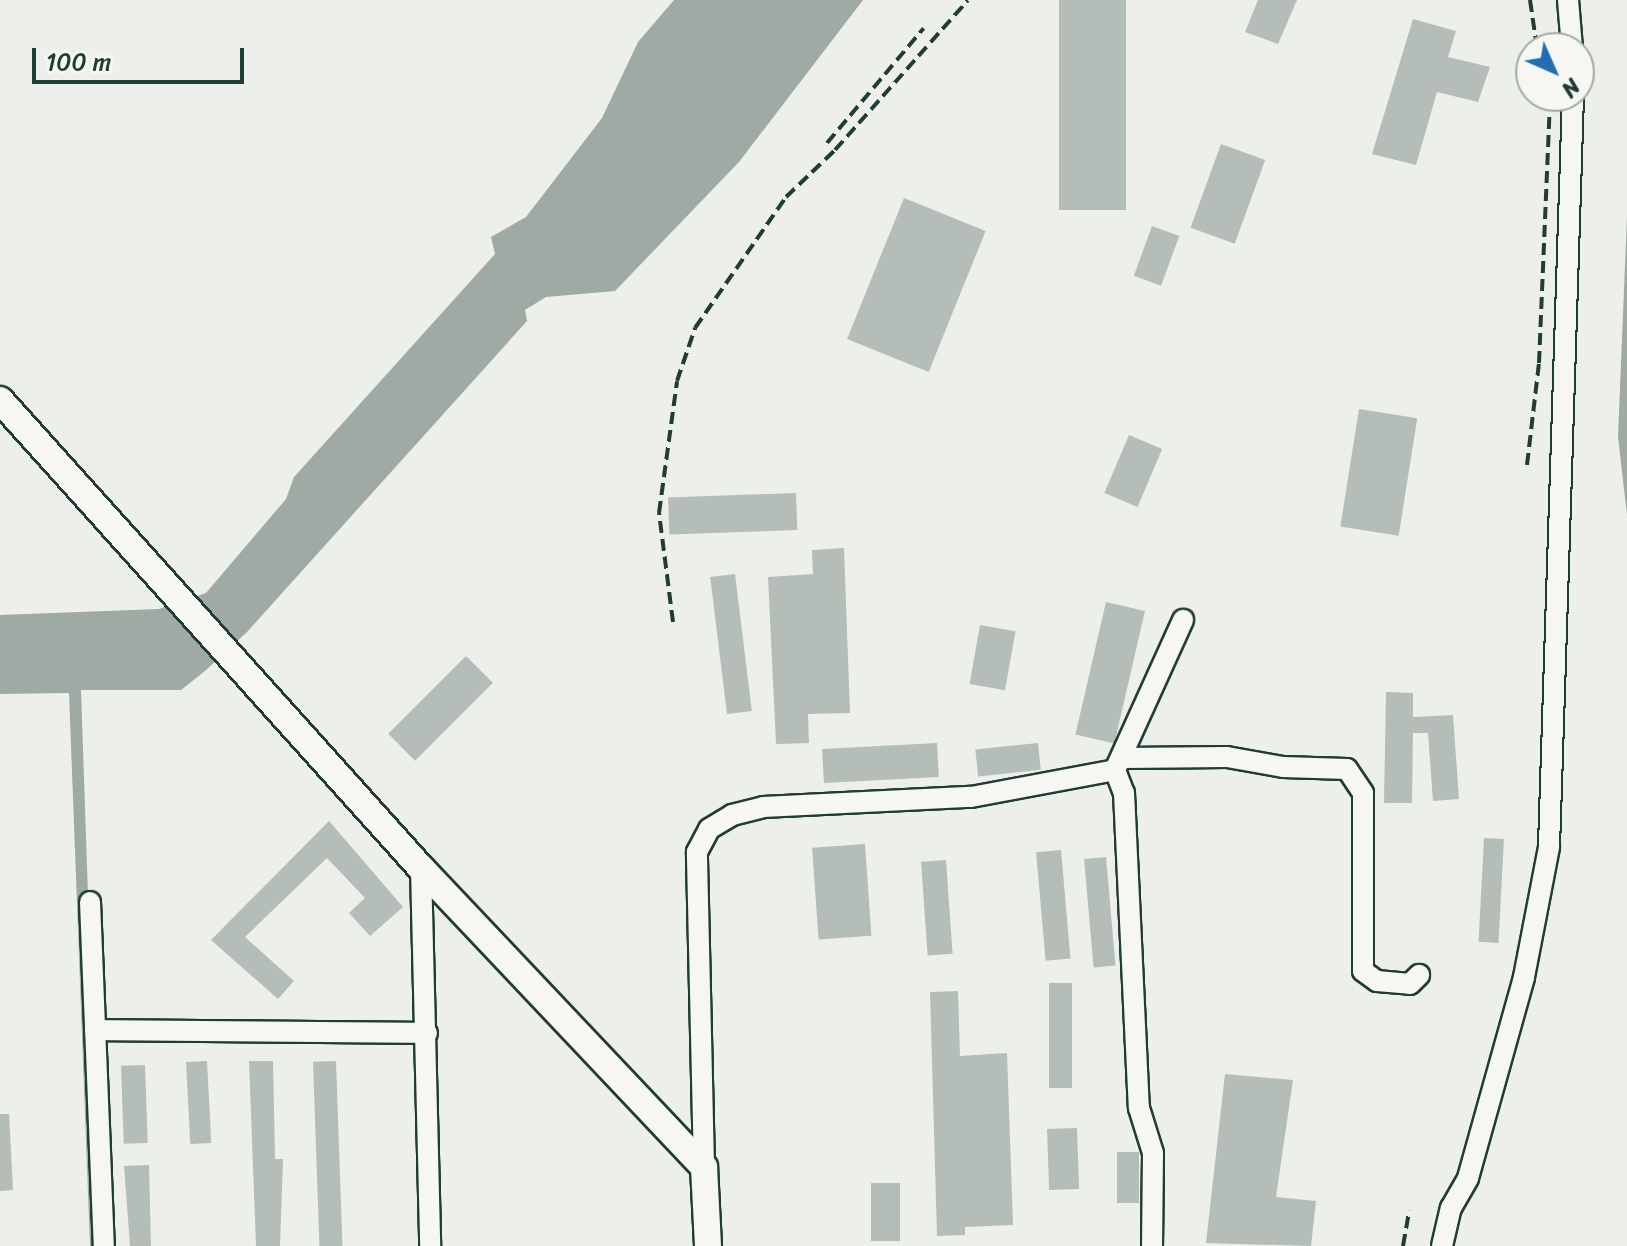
<!DOCTYPE html>
<html>
<head>
<meta charset="utf-8">
<style>
  body { margin:0 }
  #map { position:relative; width:1627px; height:1246px; overflow:hidden; background:#edefea; font-family:Sriracha,sans-serif }
  div>[style] { position:absolute }
  .water>* { inset:0; background:#9faaa4 }
  .building>* { inset:0; background:#b4bdb8; transform-origin:0 0 }
  .roads { filter:drop-shadow(2px 0 #1f3d34) drop-shadow(-2px 0 #1f3d34) drop-shadow(0 2px #1f3d34) drop-shadow(0 -2px #1f3d34) }
  .minor>* { height:20px; margin:-10px; padding:0 10px; transform-origin:10px; border-radius:10px; background:#f6f6f2 }
  .major>* { height:26px; margin:-13px; padding:0 13px; transform-origin:13px; border-radius:13px; background:#f6f6f2 }
  .rail>* { height:4px; margin-top:-2px; transform-origin:0; background:repeating-linear-gradient(90deg,#1f3d34 0 12px,transparent 0 18px) }
  span { translate:-50% -50%; white-space:nowrap; text-align:center; line-height:1.15; -webkit-text-stroke:6px #f6f6f2; paint-order:stroke }
  .north { position:absolute; left:1515px; top:32px; width:80px; height:80px; box-sizing:border-box; background:#f6f6f2; border:2px solid #a0aca6; border-radius:50%; rotate:135deg; font-size:22px; font-weight:700; line-height:32px; text-align:center; color:#1f3d34 }
  .north::after { content:''; display:block; margin:auto; width:28px; height:36px; background:#1f6fb2; clip-path:polygon(50% 0,100% 100%,50% 72%,0 100%) }
  .scale { position:absolute; left:32px; top:48px; width:212px; height:36px; box-sizing:border-box; border:4px solid #1f3d34; border-top:0; padding-left:10px; font-size:24px; line-height:28px; white-space:nowrap; color:#1f3d34; -webkit-text-stroke:6px #f6f6f2; paint-order:stroke }
</style>
</head>
<body>
<div id="map">
  <div class="water">
    <div style="clip-path:polygon(674px 0,863px 0,739px 162px,615px 291px,546px 297px,525px 310px,527px 321px,247px 632px,205px 671px,181px 690px,81px 690px,100px 1246px,90px 1246px,69px 693px,0 694px,0 615px,159px 609px,206px 593px,286px 499px,294px 477px,495px 254px,491px 237px,526px 217px,602px 118px,638px 42px)"></div>
    <div style="clip-path:polygon(1627px 216px,1627px 515px,1618px 437px)"></div>
  </div>
  <div class="building">
    <div style="left:1059px;top:0;width:67px;height:210px"></div>
    <div style="clip-path:polygon(1258px 0,1297px 0,1278px 44px,1245px 32px)"></div>
    <div style="clip-path:polygon(1413px 19px,1456px 31px,1448px 57px,1490px 67px,1478px 102px,1437px 92px,1416px 165px,1372px 154px)"></div>
    <div style="left:1221px;top:144px;width:47px;height:89px;rotate:20deg"></div>
    <div style="left:904px;top:198px;width:88px;height:152px;rotate:22deg"></div>
    <div style="left:1152px;top:226px;width:29px;height:53px;rotate:20deg"></div>
    <div style="left:1359px;top:409px;width:59px;height:119px;rotate:9deg"></div>
    <div style="left:1129px;top:435px;width:36px;height:63px;rotate:23deg"></div>
    <div style="left:796px;top:493px;width:37px;height:128px;rotate:88deg"></div>
    <div style="clip-path:polygon(844px 548px,850px 713px,808px 714px,809px 743px,776px 744px,768px 577px,813px 574px,812px 550px)"></div>
    <div style="left:735px;top:574px;width:138px;height:25px;rotate:83deg"></div>
    <div style="left:1106px;top:602px;width:40px;height:136px;rotate:13deg"></div>
    <div style="left:980px;top:625px;width:36px;height:60px;rotate:10deg"></div>
    <div style="left:466px;top:656px;width:38px;height:110px;rotate:45deg"></div>
    <div style="clip-path:polygon(1386px 692px,1413px 693px,1413px 717px,1453px 715px,1459px 799px,1433px 801px,1428px 733px,1413px 733px,1412px 803px,1384px 803px)"></div>
    <div style="left:937px;top:743px;width:34px;height:115px;rotate:87deg"></div>
    <div style="left:1038px;top:743px;width:27px;height:63px;rotate:84deg"></div>
    <div style="clip-path:polygon(329px 821px,403px 907px,370px 936px,349px 913px,365px 898px,327px 858px,245px 937px,294px 981px,278px 999px,211px 940px)"></div>
    <div style="left:1484px;top:838px;width:20px;height:104px;rotate:3deg"></div>
    <div style="left:865px;top:844px;width:92px;height:53px;rotate:86deg"></div>
    <div style="left:1061px;top:850px;width:109px;height:25px;rotate:85deg"></div>
    <div style="left:1106px;top:857px;width:109px;height:22px;rotate:85deg"></div>
    <div style="left:946px;top:860px;width:94px;height:25px;rotate:86deg"></div>
    <div style="left:1049px;top:983px;width:23px;height:105px"></div>
    <div style="clip-path:polygon(958px 991px,960px 1056px,1007px 1053px,1013px 1225px,965px 1227px,965px 1235px,937px 1236px,930px 992px)"></div>
    <div style="left:207px;top:1061px;width:82px;height:21px;rotate:87deg"></div>
    <div style="clip-path:polygon(249px 1061px,273px 1061px,275px 1159px,283px 1159px,280px 1246px,256px 1246px)"></div>
    <div style="left:336px;top:1061px;width:185px;height:23px;rotate:88deg"></div>
    <div style="left:145px;top:1065px;width:78px;height:24px;rotate:88deg"></div>
    <div style="clip-path:polygon(1225px 1074px,1293px 1080px,1276px 1197px,1316px 1201px,1311px 1246px,1206px 1243px)"></div>
    <div style="clip-path:polygon(0 1114px,9px 1114px,13px 1190px,0 1191px)"></div>
    <div style="left:1077px;top:1128px;width:61px;height:30px;rotate:88deg"></div>
    <div style="left:1117px;top:1152px;width:22px;height:51px"></div>
    <div style="clip-path:polygon(149px 1165px,151px 1246px,130px 1246px,124px 1166px)"></div>
    <div style="left:871px;top:1183px;width:29px;height:58px"></div>
  </div>
  <div class="roads">
    <div class="minor">
      <div style="left:1568px;top:0;width:48px;rotate:85.2deg"></div>
      <div style="left:1124px;top:758px;width:103px;rotate:-0.6deg"></div>
      <div style="left:1227px;top:757px;width:57px;rotate:10.1deg"></div>
      <div style="left:1283px;top:767px;width:64px;rotate:1.8deg"></div>
      <div style="left:1347px;top:769px;width:29px;rotate:56deg"></div>
      <div style="left:1363px;top:793px;width:178px;rotate:90deg"></div>
      <div style="left:1363px;top:971px;width:17px;rotate:36deg"></div>
      <div style="left:1377px;top:981px;width:33px;rotate:5deg"></div>
      <div style="left:1410px;top:984px;width:13px;rotate:-45deg"></div>
      <div style="left:1115px;top:770px;width:25px;rotate:69deg"></div>
      <div style="left:1124px;top:793px;width:315px;rotate:87.3deg"></div>
      <div style="left:1139px;top:1108px;width:47px;rotate:72.7deg"></div>
      <div style="left:1153px;top:1153px;width:93px;rotate:90.6deg"></div>
      <div style="left:421px;top:868px;width:378px;rotate:88.6deg"></div>
      <div style="left:90px;top:902px;width:344px;rotate:87.7deg"></div>
      <div style="left:95px;top:1030px;width:332px;rotate:0.5deg"></div>
      <div style="left:704px;top:1167px;width:315px;rotate:-91.3deg"></div>
      <div style="left:697px;top:852px;width:26px;rotate:-62deg"></div>
      <div style="left:709px;top:829px;width:27px;rotate:-31deg"></div>
      <div style="left:732px;top:815px;width:32px;rotate:-14deg"></div>
      <div style="left:763px;top:807px;width:208px;rotate:-2.8deg"></div>
      <div style="left:971px;top:797px;width:147px;rotate:-10.6deg"></div>
      <div style="left:1115px;top:770px;width:165px;rotate:-65.6deg"></div>
      <div style="left:1442px;top:1246px;width:39px;rotate:-77deg"></div>
      <div style="left:1451px;top:1208px;width:34px;rotate:-60deg"></div>
      <div style="left:1468px;top:1178px;width:209px;rotate:-74.4deg"></div>
      <div style="left:1524px;top:977px;width:132px;rotate:-79.1deg"></div>
      <div style="left:1549px;top:847px;width:751px;rotate:-88.17deg"></div>
    </div>
    <div class="major">
      <div style="left:0;top:400px;width:629px;rotate:48.03deg"></div>
      <div style="left:421px;top:868px;width:412px;rotate:46.6deg"></div>
      <div style="left:704px;top:1167px;width:79px;rotate:87.1deg"></div>
    </div>
  </div>
  <div class="rail">
    <div style="left:1530px;top:0;width:49px;rotate:81.7deg"></div>
    <div style="left:827px;top:143px;width:150px;rotate:-49.9deg"></div>
    <div style="left:1527px;top:465px;width:103px;rotate:-83.3deg"></div>
    <div style="left:1539px;top:363px;width:267px;rotate:-87.6deg"></div>
    <div style="left:673px;top:622px;width:110px;rotate:-97.3deg"></div>
    <div style="left:659px;top:513px;width:133px;rotate:-82.2deg"></div>
    <div style="left:677px;top:381px;width:56px;rotate:-71.2deg"></div>
    <div style="left:695px;top:328px;width:160px;rotate:-55.2deg"></div>
    <div style="left:786px;top:197px;width:68px;rotate:-43.8deg"></div>
    <div style="left:835px;top:150px;width:200px;rotate:-48.4deg"></div>
    <div style="left:1403px;top:1246px;width:36px;rotate:-80deg"></div>
  </div>
  <div class="north">N</div>
  <div class="scale">100 m</div>
</div>
</body>
</html>
